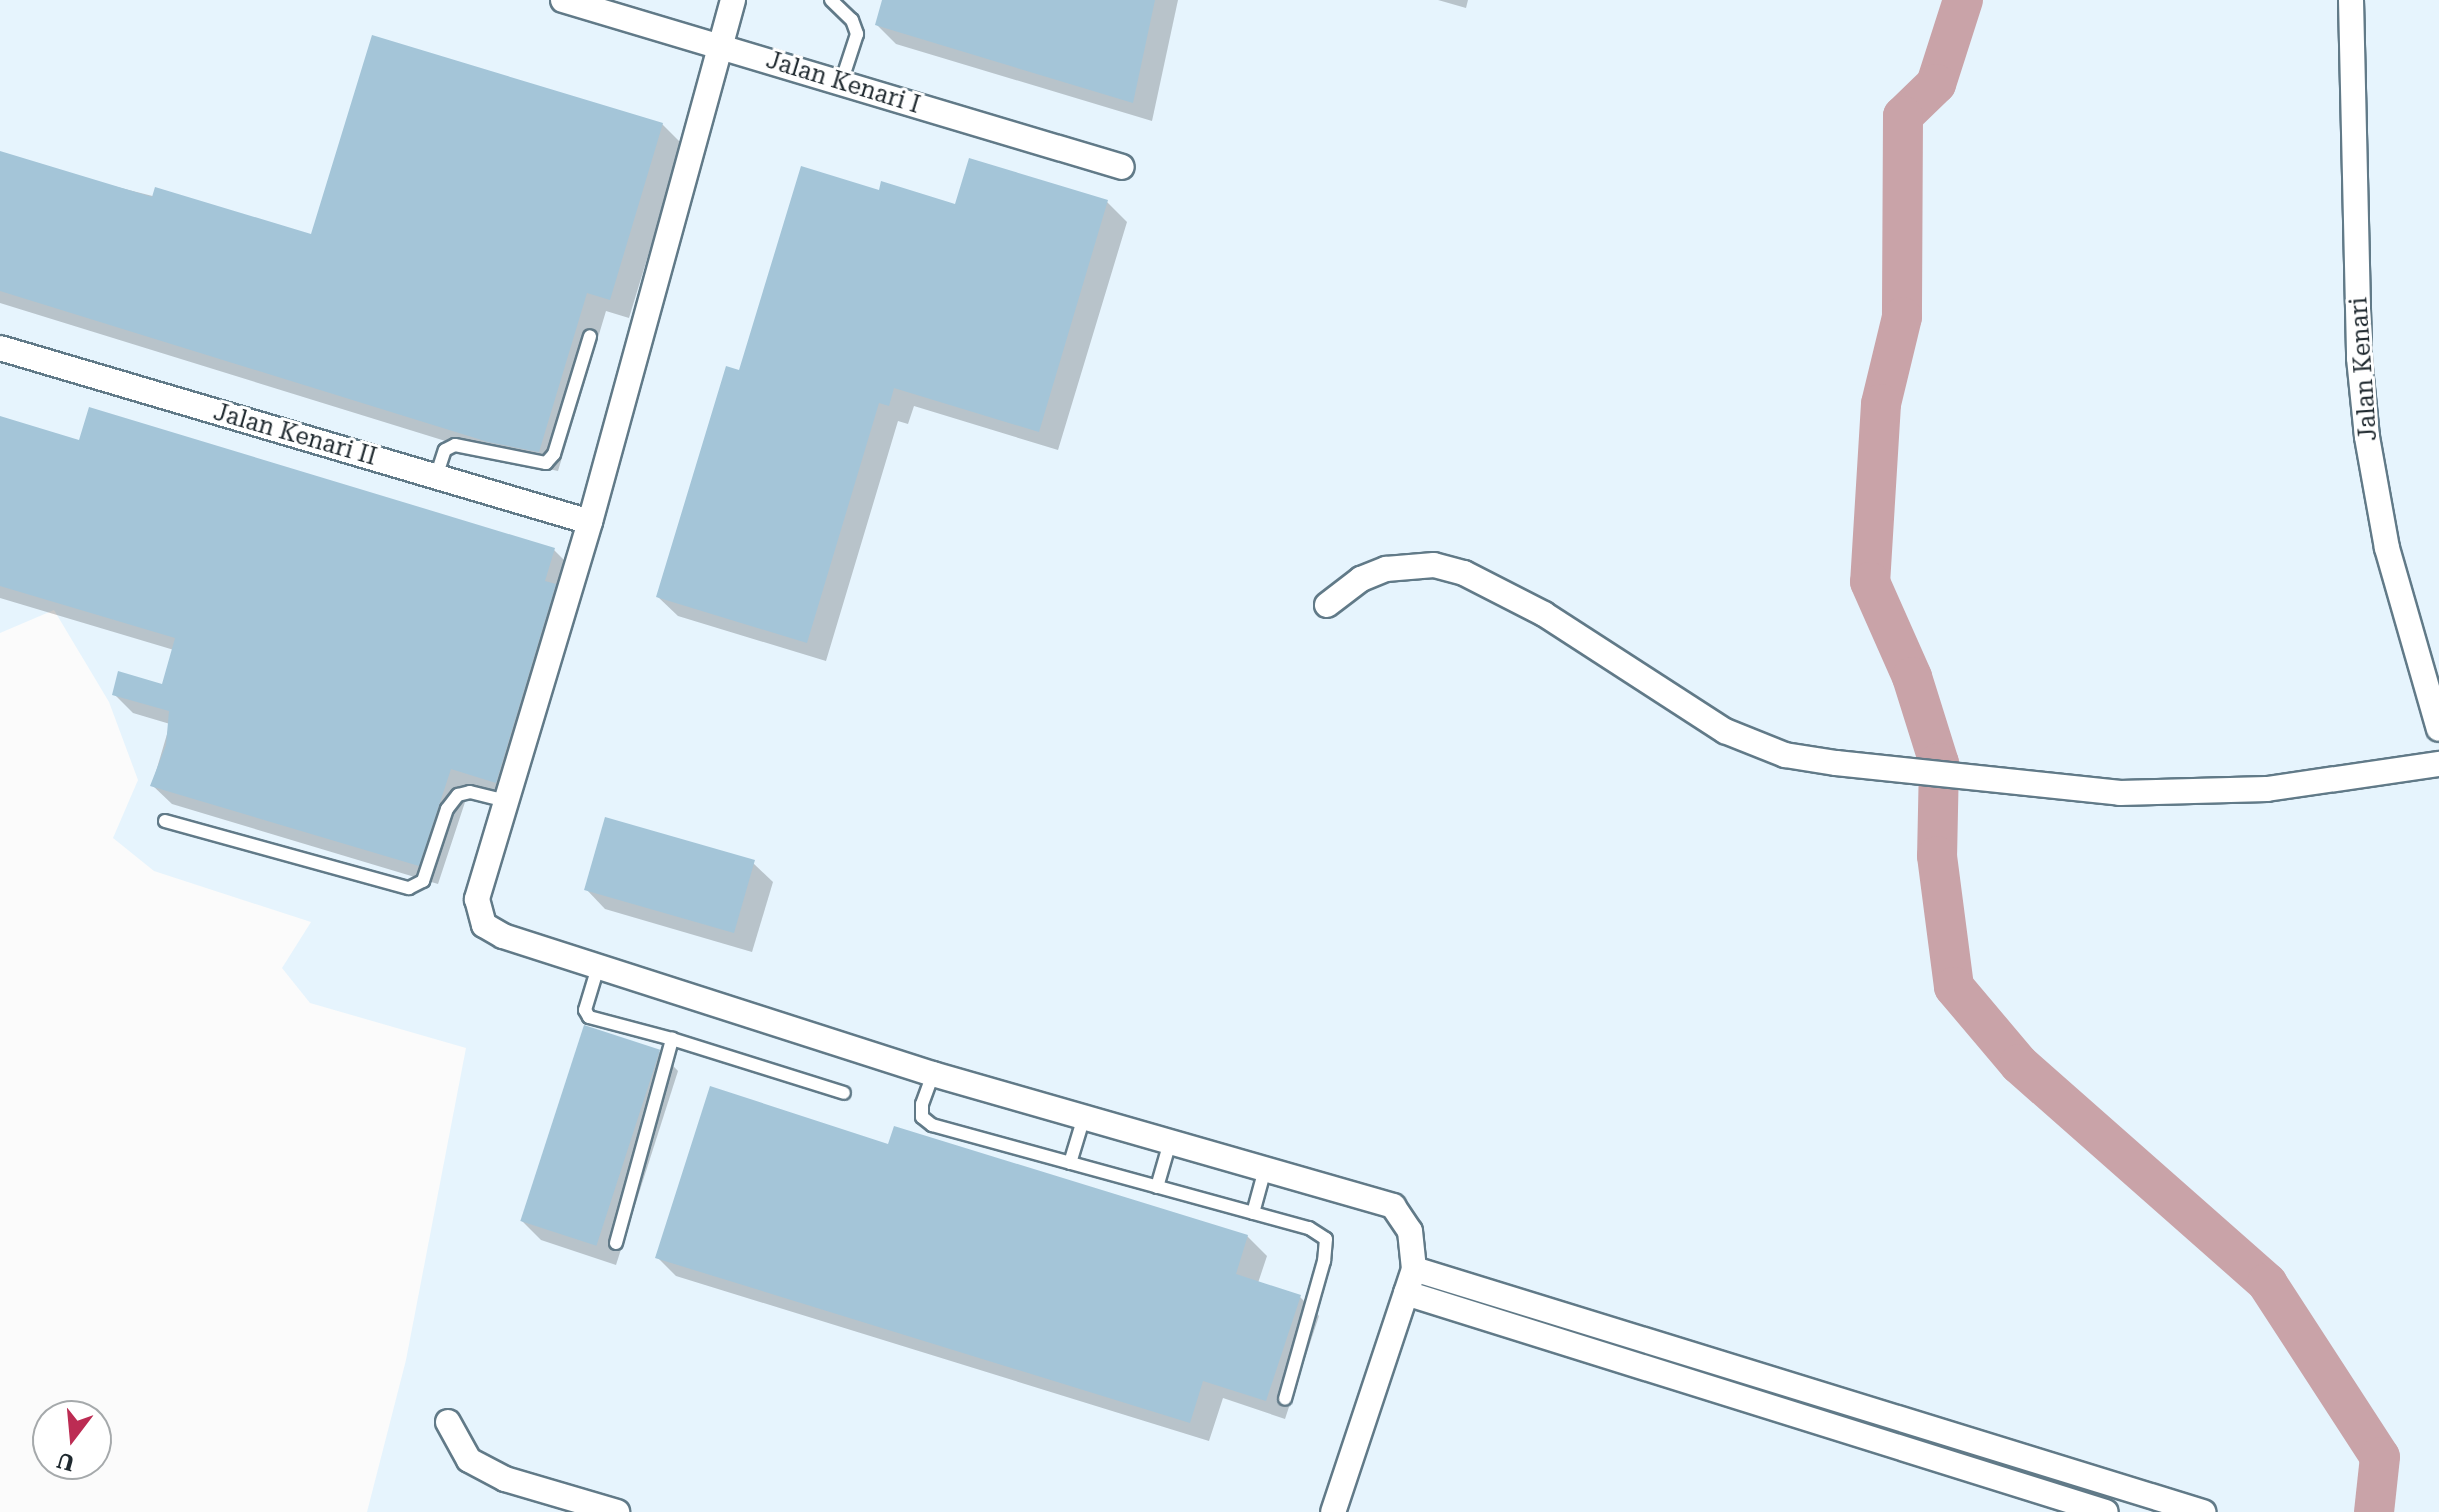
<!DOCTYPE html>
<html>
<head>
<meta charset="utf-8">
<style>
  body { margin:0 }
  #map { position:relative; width:2439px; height:1512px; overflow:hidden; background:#fbfbfb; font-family:"Roboto Serif",serif }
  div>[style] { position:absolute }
  .built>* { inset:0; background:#e6f4fd }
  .shadow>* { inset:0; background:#0003 }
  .river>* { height:40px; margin:-20px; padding:0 20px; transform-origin:20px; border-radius:20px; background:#c9a3a8 }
  .building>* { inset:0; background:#a4c5d8; transform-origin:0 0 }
  .roads { filter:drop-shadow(2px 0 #617a88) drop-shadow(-2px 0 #617a88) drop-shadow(0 2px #617a88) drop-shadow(0 -2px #617a88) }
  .service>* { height:12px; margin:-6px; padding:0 6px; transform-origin:6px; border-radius:6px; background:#fff }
  .minor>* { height:24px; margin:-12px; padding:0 12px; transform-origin:12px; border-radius:12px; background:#fff }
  span { translate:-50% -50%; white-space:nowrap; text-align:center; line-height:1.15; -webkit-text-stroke:6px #fff; paint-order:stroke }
  .street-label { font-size:24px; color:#1e282e }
  .north { position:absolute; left:32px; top:1400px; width:80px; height:80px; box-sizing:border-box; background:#fff; border:2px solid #a5a9ab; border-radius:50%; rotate:196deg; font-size:22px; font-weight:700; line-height:32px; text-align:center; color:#1e282e }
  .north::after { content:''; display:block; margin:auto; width:28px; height:36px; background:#bc2c53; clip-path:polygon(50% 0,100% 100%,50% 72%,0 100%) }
</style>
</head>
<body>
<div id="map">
  <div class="built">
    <div style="clip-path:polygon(0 0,2439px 0,2439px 1512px,367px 1512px,406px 1360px,466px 1048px,310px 1003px,282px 968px,311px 922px,154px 871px,113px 838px,138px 780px,109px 702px,54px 610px,0 633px)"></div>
  </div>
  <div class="shadow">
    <div style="clip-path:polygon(884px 0,1178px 0,1152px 121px,896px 44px,877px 25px)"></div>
    <div style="clip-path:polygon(1438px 0,1468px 0,1466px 8px)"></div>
    <div style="clip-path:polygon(662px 124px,682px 144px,629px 318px,606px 311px,558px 471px,510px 461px,0 303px,0 157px,313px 237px)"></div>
    <div style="clip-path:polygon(970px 161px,1107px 202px,1127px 222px,1058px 450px,914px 406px,908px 424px,898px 421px,826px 661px,678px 616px,658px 597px,740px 372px,880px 193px,957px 206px)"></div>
    <div style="clip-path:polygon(0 418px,81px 443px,554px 550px,573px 569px,515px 801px,470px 787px,438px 884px,172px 804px,152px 785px,170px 724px,133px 713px,114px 694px,163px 686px,174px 650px,0 598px)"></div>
    <div style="clip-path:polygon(753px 863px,773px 882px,752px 952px,605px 909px,586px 889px)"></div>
    <div style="clip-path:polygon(659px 1051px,678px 1071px,616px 1265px,541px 1240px,522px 1221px)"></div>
    <div style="clip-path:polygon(890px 1146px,1247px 1236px,1267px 1256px,1258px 1283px,1300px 1297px,1319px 1316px,1285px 1419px,1223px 1398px,1209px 1441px,676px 1276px,657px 1257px)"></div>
  </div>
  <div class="river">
    <div style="left:1963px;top:0;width:88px;rotate:107.8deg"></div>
    <div style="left:1936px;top:84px;width:46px;rotate:135.9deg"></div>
    <div style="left:1903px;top:116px;width:201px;rotate:90.3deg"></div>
    <div style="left:1902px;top:317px;width:89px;rotate:103.6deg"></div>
    <div style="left:1881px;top:404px;width:178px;rotate:93.5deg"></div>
    <div style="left:1870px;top:582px;width:104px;rotate:66.1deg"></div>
    <div style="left:1912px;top:677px;width:90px;rotate:72.6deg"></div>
    <div style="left:1939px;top:763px;width:93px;rotate:91.2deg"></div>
    <div style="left:1937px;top:856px;width:132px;rotate:82.6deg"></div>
    <div style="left:1954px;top:987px;width:101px;rotate:49.8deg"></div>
    <div style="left:2019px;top:1064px;width:331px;rotate:41.4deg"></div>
    <div style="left:2267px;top:1283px;width:207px;rotate:57deg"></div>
    <div style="left:2380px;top:1457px;width:55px;rotate:96.2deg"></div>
  </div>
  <div class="building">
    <div style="clip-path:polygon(882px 0,1155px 0,1133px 103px,875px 25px)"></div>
    <div style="clip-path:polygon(372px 35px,663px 123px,610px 300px,587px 293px,539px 452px,488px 442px,0 291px,0 151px,152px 197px,155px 187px,311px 234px)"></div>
    <div style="clip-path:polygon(969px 158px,1108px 200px,1039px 432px,894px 388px,889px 406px,879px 403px,807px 643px,656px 597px,726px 366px,739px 370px,801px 166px,879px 190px,881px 181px,955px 204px)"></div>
    <div style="clip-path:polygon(89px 407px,555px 548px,545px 581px,556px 584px,496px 783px,451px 769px,419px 866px,150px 786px,166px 745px,169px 711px,112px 695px,118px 671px,162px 684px,175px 638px,0 586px,0 416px,79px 440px)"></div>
    <div style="left:605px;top:817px;width:156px;height:76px;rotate:16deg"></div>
    <div style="left:584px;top:1025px;width:80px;height:206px;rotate:18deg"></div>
    <div style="clip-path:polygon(710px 1086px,888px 1144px,894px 1126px,1248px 1235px,1236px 1274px,1301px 1295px,1266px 1401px,1203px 1381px,1190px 1423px,655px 1258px)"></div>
  </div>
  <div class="roads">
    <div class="service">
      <div style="left:831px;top:0;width:29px;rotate:44deg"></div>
      <div style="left:852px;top:20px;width:15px;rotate:70deg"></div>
      <div style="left:857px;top:34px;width:52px;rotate:108.1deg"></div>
      <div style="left:436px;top:477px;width:28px;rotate:-72deg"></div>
      <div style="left:445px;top:450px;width:11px;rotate:-27deg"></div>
      <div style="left:455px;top:445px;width:93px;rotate:11.2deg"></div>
      <div style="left:546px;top:463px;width:12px;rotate:-48deg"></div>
      <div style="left:554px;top:454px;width:123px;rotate:-73deg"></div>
      <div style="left:165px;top:821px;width:253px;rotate:15.4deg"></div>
      <div style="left:409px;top:888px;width:16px;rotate:-27deg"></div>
      <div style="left:423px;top:881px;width:76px;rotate:-71.6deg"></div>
      <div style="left:447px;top:809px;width:18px;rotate:-52deg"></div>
      <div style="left:458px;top:795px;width:12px;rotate:-14deg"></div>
      <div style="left:470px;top:792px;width:38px;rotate:14deg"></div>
      <div style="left:598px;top:967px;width:45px;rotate:106.8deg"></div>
      <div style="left:585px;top:1010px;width:8px;rotate:60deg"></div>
      <div style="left:589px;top:1017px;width:86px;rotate:14.8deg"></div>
      <div style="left:933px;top:1074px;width:32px;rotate:110deg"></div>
      <div style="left:922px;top:1104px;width:13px;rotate:90deg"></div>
      <div style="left:922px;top:1117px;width:13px;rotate:39deg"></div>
      <div style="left:932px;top:1125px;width:391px;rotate:15.3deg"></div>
      <div style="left:1309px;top:1228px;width:20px;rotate:33deg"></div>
      <div style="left:1326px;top:1239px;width:22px;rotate:95deg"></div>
      <div style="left:1324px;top:1261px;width:143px;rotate:105.8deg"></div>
      <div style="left:1070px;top:1163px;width:48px;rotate:-73.1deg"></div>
      <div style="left:1157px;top:1187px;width:47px;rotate:-73.9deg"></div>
      <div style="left:1253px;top:1213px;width:46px;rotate:-74.7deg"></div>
      <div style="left:616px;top:1243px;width:212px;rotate:-74.6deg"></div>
      <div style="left:672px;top:1039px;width:180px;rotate:17.4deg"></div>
    </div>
    <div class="minor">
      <div style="left:563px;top:0;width:583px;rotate:16.63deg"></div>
      <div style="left:733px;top:0;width:541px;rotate:105.32deg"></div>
      <div style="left:590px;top:522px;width:394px;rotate:106.7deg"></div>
      <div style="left:477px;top:899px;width:27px;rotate:75deg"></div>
      <div style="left:484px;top:925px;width:22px;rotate:30deg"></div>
      <div style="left:503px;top:936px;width:452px;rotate:17.8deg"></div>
      <div style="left:933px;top:1074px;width:479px;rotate:16deg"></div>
      <div style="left:1393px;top:1206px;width:30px;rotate:56deg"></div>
      <div style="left:1410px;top:1231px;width:38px;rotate:84deg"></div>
      <div style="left:1414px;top:1269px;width:256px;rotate:108.4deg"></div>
      <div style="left:2351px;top:0;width:358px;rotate:88.7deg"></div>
      <div style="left:2359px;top:358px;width:79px;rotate:84.2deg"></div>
      <div style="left:2367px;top:437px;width:113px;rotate:79.8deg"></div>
      <div style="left:2387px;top:548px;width:188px;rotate:74deg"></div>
      <div style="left:0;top:348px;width:615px;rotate:16.43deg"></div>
      <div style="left:1327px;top:605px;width:43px;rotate:-37.4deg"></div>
      <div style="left:1361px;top:579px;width:27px;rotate:-22deg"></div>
      <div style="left:1386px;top:569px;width:48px;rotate:-4.8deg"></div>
      <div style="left:1434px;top:565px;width:31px;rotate:15deg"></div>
      <div style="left:1464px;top:573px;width:90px;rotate:27.1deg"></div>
      <div style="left:1544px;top:614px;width:216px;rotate:32.9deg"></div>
      <div style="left:1725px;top:731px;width:65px;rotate:21.8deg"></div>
      <div style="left:1785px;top:755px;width:52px;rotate:8.9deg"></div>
      <div style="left:1836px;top:763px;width:286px;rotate:6deg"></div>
      <div style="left:2120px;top:793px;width:147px;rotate:-1.6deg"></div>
      <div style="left:2267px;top:789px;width:174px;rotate:-8.3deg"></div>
      <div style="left:1414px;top:1269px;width:826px;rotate:17.12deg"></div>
      <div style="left:1406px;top:1293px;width:733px;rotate:17.37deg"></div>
      <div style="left:448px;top:1422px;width:43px;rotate:61.1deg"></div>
      <div style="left:469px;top:1460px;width:41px;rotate:27.8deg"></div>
      <div style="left:505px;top:1479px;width:117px;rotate:16.4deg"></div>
    </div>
  </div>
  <div class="street-label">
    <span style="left:843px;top:83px;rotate:17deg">Jalan Kenari I</span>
    <span style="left:2364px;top:369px;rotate:-94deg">Jalan Kenari</span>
    <span style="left:295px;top:435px;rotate:16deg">Jalan Kenari II</span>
  </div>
  <div class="north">U</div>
</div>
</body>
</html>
